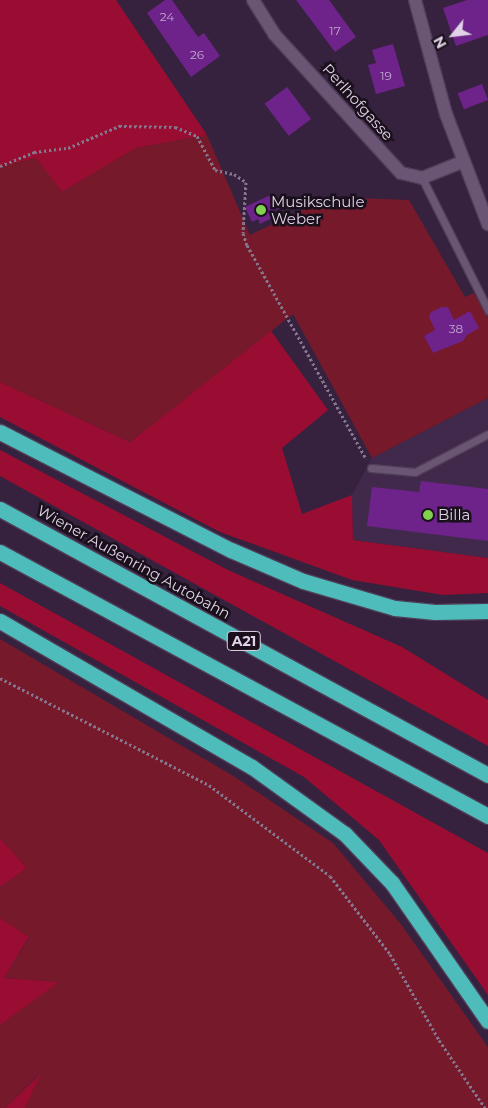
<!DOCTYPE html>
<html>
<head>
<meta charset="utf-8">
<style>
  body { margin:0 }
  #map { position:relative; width:488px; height:1108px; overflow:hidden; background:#36223e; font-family:Montserrat,sans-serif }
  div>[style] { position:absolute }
  .built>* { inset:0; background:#41294b }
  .green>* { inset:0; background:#76192b }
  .forest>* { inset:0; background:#990d32 }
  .building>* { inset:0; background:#6e238a; transform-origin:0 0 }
  .path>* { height:3px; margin-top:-1.5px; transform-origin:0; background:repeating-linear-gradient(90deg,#86768d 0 2.5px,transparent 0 5px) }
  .roads { filter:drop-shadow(1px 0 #4f3e57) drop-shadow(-1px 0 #4f3e57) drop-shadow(0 1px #4f3e57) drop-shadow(0 -1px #4f3e57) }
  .service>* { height:7px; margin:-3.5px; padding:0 3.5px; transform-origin:3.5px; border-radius:3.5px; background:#6b5575 }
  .minor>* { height:12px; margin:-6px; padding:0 6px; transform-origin:6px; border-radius:6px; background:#6b5575 }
  .secondary>* { height:12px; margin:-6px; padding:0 6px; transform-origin:6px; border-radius:6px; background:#6b5575 }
  .motorway>* { height:15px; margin:-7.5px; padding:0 7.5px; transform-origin:7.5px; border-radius:7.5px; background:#4fbcbc }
  .dots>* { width:14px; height:14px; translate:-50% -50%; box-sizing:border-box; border:2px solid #19101c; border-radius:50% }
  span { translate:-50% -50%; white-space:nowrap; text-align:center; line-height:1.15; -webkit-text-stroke:5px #19101c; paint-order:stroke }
  .number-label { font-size:12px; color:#c3a7ce }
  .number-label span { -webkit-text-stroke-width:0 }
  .shield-label span { padding:1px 4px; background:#19101c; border:1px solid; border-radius:4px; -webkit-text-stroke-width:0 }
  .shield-label { font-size:14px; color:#dfd3e5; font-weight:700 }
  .street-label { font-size:15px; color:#dfd3e5 }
  .poi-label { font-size:15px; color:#dfd3e5 }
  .left { translate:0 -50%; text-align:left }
  .north { position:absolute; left:428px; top:10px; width:50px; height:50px; -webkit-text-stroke:4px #19101c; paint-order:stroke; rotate:241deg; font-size:14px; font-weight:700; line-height:20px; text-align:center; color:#dfd3e5 }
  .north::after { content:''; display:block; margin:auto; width:18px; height:22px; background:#dfd3e5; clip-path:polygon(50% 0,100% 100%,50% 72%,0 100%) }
</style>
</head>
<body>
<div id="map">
  <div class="built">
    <div style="clip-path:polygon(488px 398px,488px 558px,353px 540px,352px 495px,372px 458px)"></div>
  </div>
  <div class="green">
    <div style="clip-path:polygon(207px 135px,250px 235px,329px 197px,409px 200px,465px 297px,474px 293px,488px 318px,488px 398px,372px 458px,293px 314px,130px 442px,0 382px,0 166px,36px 157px,62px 192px,136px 148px)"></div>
    <div style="clip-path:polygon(0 639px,235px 777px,333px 843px,400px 923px,488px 1047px,488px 1108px,25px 1108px,39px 1074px,5px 1108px,0 1108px,0 1025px,58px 982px,4px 978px,29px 938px,0 918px,0 887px,27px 868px,0 838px)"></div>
  </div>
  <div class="forest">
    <div style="clip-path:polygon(0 0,116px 0,207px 135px,136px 148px,62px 192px,36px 158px,0 166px)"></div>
    <div style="clip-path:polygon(271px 331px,328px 410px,282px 448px,302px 514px,352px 495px,353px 540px,488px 558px,488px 593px,443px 595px,352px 580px,220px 532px,0 417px,0 382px,130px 442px)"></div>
    <div style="clip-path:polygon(0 450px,228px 570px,402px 647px,488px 700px,488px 746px,0 476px)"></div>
    <div style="clip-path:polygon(0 583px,488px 853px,488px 995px,379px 840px,304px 777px,0 606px)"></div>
    <div style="clip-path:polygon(0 838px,27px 868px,0 887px)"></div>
    <div style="clip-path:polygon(0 918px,29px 937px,4px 978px,59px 982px,0 1025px)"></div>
    <div style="clip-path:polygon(41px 1073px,25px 1108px,5px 1108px)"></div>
  </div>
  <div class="building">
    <div style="clip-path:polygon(165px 0,172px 0,198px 37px,204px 33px,220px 56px,191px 77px,147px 13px)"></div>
    <div style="clip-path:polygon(296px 0,329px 0,356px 37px,335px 52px)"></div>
    <div style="clip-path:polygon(467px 0,488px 0,488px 35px,456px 46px,443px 8px)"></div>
    <div style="clip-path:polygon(393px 44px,405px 86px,376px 94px,368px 65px,376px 63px,372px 50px)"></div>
    <div style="left:482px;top:84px;width:17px;height:26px;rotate:69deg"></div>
    <div style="left:287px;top:87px;width:40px;height:28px;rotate:53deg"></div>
    <div style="clip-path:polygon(275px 193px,282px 207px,270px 213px,272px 218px,260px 224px,258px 219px,252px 222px,245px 207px)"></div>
    <div style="clip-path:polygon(442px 307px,448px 307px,454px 320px,470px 311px,479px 328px,467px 335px,463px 341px,433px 353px,424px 336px,435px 330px,429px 317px,431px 312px)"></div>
    <div style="clip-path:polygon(421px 481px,488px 489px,488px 541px,367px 526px,372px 487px,419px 492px)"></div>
  </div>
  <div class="path">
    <div style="left:0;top:166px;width:37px;rotate:-22deg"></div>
    <div style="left:34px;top:152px;width:34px;rotate:-7deg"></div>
    <div style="left:68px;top:148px;width:56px;rotate:-23.3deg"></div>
    <div style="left:119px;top:126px;width:56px;rotate:1deg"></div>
    <div style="left:175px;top:127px;width:24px;rotate:22deg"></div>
    <div style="left:197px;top:136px;width:38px;rotate:62deg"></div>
    <div style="left:215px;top:170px;width:19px;rotate:12deg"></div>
    <div style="left:234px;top:174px;width:14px;rotate:34deg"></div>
    <div style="left:246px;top:182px;width:51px;rotate:93.4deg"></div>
    <div style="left:243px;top:233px;width:13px;rotate:72deg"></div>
    <div style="left:247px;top:245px;width:245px;rotate:60.9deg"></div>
    <div style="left:0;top:678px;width:235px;rotate:27.1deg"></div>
    <div style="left:209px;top:785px;width:151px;rotate:36.9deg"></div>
    <div style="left:330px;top:876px;width:98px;rotate:52.4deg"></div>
    <div style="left:390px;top:954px;width:99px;rotate:60.3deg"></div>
    <div style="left:439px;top:1040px;width:82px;rotate:55.9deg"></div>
  </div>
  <div class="roads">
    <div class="service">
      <div style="left:422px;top:178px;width:148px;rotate:63.4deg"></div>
      <div style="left:371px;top:468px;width:44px;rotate:5.2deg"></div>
      <div style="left:415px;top:472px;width:82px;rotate:-27.5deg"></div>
    </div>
    <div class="minor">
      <div style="left:253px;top:0;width:40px;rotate:58deg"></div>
      <div style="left:274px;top:34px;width:188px;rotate:47.6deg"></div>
      <div style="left:401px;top:173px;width:22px;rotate:13deg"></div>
      <div style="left:422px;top:178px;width:43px;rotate:-21.8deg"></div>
    </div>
    <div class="secondary">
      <div style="left:415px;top:0;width:118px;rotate:74.8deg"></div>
      <div style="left:446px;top:114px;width:118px;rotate:69.1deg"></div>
    </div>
    <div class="motorway">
      <div style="left:0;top:432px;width:259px;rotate:27.1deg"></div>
      <div style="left:231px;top:550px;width:78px;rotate:23.3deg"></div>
      <div style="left:303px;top:581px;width:96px;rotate:16.4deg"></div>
      <div style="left:395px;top:608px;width:40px;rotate:5.7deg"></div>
      <div style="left:435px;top:612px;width:53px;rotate:-1.1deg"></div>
      <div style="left:0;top:509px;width:556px;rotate:28.59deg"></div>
      <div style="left:0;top:552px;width:555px;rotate:28.41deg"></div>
      <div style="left:0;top:621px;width:291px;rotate:30.1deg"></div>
      <div style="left:252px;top:767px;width:115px;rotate:35.8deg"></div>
      <div style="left:345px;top:834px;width:68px;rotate:46.2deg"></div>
      <div style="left:392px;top:883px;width:168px;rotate:55.2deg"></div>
    </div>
  </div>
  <div class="dots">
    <div style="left:261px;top:210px;background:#81d050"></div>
    <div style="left:428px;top:515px;background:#81d050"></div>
  </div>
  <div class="number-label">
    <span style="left:167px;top:17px">24</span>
    <span style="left:335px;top:31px">17</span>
    <span style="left:197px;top:55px">26</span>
    <span style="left:386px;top:76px">19</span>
    <span style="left:456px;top:329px">38</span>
  </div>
  <div class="shield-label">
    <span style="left:244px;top:641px">A21</span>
  </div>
  <div class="street-label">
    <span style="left:358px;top:102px;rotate:48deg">Perlhofgasse</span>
    <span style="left:134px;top:562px;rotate:29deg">Wiener Außenring Autobahn</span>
  </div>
  <div class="poi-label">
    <span class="left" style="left:271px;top:210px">Musikschule<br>Weber</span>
    <span class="left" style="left:438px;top:515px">Billa</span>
  </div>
  <div class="north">N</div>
</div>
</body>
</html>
